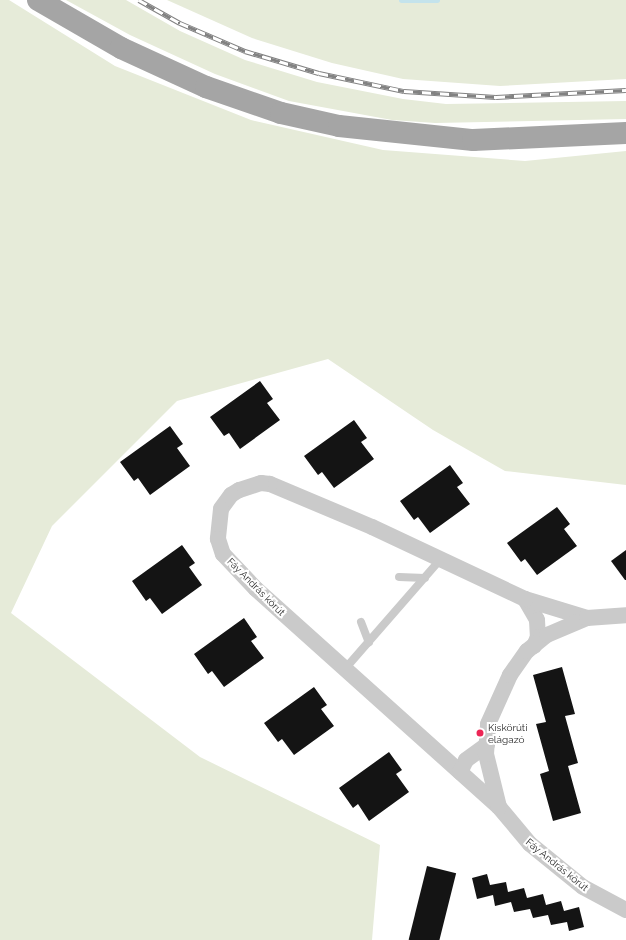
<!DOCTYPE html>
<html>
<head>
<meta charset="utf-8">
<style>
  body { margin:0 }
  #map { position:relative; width:626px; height:940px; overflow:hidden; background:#fff; font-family:Raleway,sans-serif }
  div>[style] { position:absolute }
  .green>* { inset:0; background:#e6ebd9 }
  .stream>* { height:5.5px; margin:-2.75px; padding:0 2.75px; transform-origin:2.75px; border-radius:2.75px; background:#c4e3ec }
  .building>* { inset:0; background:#141414; transform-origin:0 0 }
  .lane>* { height:8px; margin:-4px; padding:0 4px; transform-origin:4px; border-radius:4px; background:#cacaca }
  .street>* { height:16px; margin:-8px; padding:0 8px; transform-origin:8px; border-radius:8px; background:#cacaca }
  .primary>* { height:22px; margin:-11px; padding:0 11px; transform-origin:11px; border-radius:11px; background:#a5a5a5 }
  .rail>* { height:4.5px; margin-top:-2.25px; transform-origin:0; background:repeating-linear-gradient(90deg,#fff 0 9px,#828282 0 18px); box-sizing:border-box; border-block:1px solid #828282 }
  .dots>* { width:11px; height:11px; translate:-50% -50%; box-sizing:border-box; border:2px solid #fff; border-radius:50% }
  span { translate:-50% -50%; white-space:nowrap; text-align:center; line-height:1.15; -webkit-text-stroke:4px #fff; paint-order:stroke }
  .street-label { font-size:10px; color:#2d2d2d }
  .poi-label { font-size:10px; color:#2d2d2d }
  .left { translate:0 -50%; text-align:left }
</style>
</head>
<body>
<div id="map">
  <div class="green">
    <div style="clip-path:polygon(0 0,9px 0,115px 66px,251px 120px,383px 150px,525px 161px,626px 151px,626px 485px,505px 471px,433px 430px,328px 359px,177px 401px,52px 526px,11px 613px,200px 757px,380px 845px,372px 940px,0 940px)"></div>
    <div style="clip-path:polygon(66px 0,126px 0,180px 31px,245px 60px,317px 82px,403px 99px,446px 104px,626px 101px,626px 119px,435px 123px,392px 120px,289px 101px,215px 74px,130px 35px)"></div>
    <div style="clip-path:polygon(167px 0,626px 0,626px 79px,500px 86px,403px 79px,332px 63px,252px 38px)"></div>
  </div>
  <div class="stream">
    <div style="left:402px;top:0;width:35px"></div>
  </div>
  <div class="building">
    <div style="clip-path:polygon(260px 381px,273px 399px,267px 403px,280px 420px,240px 449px,229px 433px,224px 436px,210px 417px)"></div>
    <div style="clip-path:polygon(354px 420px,367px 438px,361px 442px,374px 459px,334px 488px,322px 472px,318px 475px,304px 456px)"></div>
    <div style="clip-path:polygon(170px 426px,183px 444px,177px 448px,190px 466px,150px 495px,138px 478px,134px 481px,120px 462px)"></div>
    <div style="clip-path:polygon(450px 465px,463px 483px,457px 487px,470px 504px,430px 533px,418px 517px,414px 520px,400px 501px)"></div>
    <div style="clip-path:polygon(557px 507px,570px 524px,564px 529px,577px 546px,537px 575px,525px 559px,521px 562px,507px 543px)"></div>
    <div style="clip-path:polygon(182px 545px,195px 563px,189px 567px,202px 585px,162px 614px,150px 598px,146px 601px,132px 581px)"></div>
    <div style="clip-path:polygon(626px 550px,626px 580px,625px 580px,611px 561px)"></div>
    <div style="clip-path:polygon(244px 618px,257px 637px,251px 641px,264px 658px,224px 687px,212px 671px,208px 674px,194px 654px)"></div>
    <div style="clip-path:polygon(562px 667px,575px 714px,565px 716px,578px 763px,568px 766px,581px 813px,553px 821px,540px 774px,549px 771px,536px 724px,546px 722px,533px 675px)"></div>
    <div style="clip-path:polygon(314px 687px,327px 705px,321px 709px,334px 726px,294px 755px,282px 739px,278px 742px,264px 723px)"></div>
    <div style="clip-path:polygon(389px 752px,402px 770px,396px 774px,409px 792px,369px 821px,358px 804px,353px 808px,339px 788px)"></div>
    <div style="left:427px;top:866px;width:30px;height:76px;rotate:14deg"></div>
    <div style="clip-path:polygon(487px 874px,490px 885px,506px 882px,508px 892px,524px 888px,527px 898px,543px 894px,546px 905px,561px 901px,564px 911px,579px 907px,584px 927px,569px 931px,567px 922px,551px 925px,548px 915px,533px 918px,530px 909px,514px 912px,511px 902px,495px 906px,493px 895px,477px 899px,472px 878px)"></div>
  </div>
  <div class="lane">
    <div style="left:399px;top:577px;width:26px;rotate:2deg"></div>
    <div style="left:361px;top:622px;width:22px;rotate:69deg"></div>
    <div style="left:344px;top:670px;width:146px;rotate:-48.9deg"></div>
  </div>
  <div class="street">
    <div style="left:525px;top:599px;width:24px;rotate:60deg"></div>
    <div style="left:537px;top:620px;width:17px;rotate:87deg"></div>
    <div style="left:538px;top:637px;width:10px;rotate:114deg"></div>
    <div style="left:587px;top:618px;width:65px;rotate:-163deg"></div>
    <div style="left:525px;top:599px;width:169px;rotate:-154.8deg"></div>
    <div style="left:372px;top:527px;width:111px;rotate:-157.1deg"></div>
    <div style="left:270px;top:484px;width:9px;rotate:-174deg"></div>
    <div style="left:261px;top:483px;width:23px;rotate:162deg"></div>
    <div style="left:239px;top:490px;width:9px;rotate:148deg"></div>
    <div style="left:231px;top:495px;width:17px;rotate:126deg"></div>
    <div style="left:221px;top:509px;width:30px;rotate:96deg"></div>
    <div style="left:218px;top:539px;width:16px;rotate:72deg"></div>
    <div style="left:223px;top:554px;width:48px;rotate:46.7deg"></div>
    <div style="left:256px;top:589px;width:326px;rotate:41.9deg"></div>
    <div style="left:499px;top:807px;width:48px;rotate:50deg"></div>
    <div style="left:530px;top:844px;width:68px;rotate:39.1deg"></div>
    <div style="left:583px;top:887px;width:49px;rotate:28.1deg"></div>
    <div style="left:460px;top:772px;width:13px;rotate:-63deg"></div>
    <div style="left:466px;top:760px;width:26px;rotate:-36deg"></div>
    <div style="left:499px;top:807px;width:55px;rotate:-103.8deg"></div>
    <div style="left:486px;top:754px;width:30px;rotate:-86deg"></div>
    <div style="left:488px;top:724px;width:54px;rotate:-65.8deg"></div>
    <div style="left:510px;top:675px;width:29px;rotate:-55deg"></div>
    <div style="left:527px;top:651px;width:26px;rotate:-39deg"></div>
    <div style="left:547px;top:635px;width:43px;rotate:-23deg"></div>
    <div style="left:587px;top:618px;width:39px;rotate:-4deg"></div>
  </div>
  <div class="primary">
    <div style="left:38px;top:0;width:96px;rotate:30deg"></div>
    <div style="left:121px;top:48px;width:94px;rotate:24.6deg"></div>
    <div style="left:206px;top:87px;width:79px;rotate:19.1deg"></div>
    <div style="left:281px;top:113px;width:59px;rotate:12.6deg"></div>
    <div style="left:339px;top:126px;width:135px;rotate:6deg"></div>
    <div style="left:473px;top:140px;width:153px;rotate:-2.6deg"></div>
  </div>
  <div class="rail">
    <div style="left:139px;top:0;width:47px;rotate:29.3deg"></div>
    <div style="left:180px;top:23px;width:71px;rotate:23.3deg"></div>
    <div style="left:245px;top:51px;width:77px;rotate:16.6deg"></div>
    <div style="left:319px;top:73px;width:87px;rotate:12deg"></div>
    <div style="left:404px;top:91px;width:92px;rotate:3.7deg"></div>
    <div style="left:496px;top:97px;width:130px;rotate:-3.1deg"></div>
  </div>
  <div class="dots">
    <div style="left:480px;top:733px;background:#ec2655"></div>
  </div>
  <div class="street-label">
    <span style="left:256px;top:587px;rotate:45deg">Fáy András körút</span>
    <span style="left:557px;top:865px;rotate:39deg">Fáy András körút</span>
  </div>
  <div class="poi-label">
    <span class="left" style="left:488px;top:733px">Kiskörúti<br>elágazó</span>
  </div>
</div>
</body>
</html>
